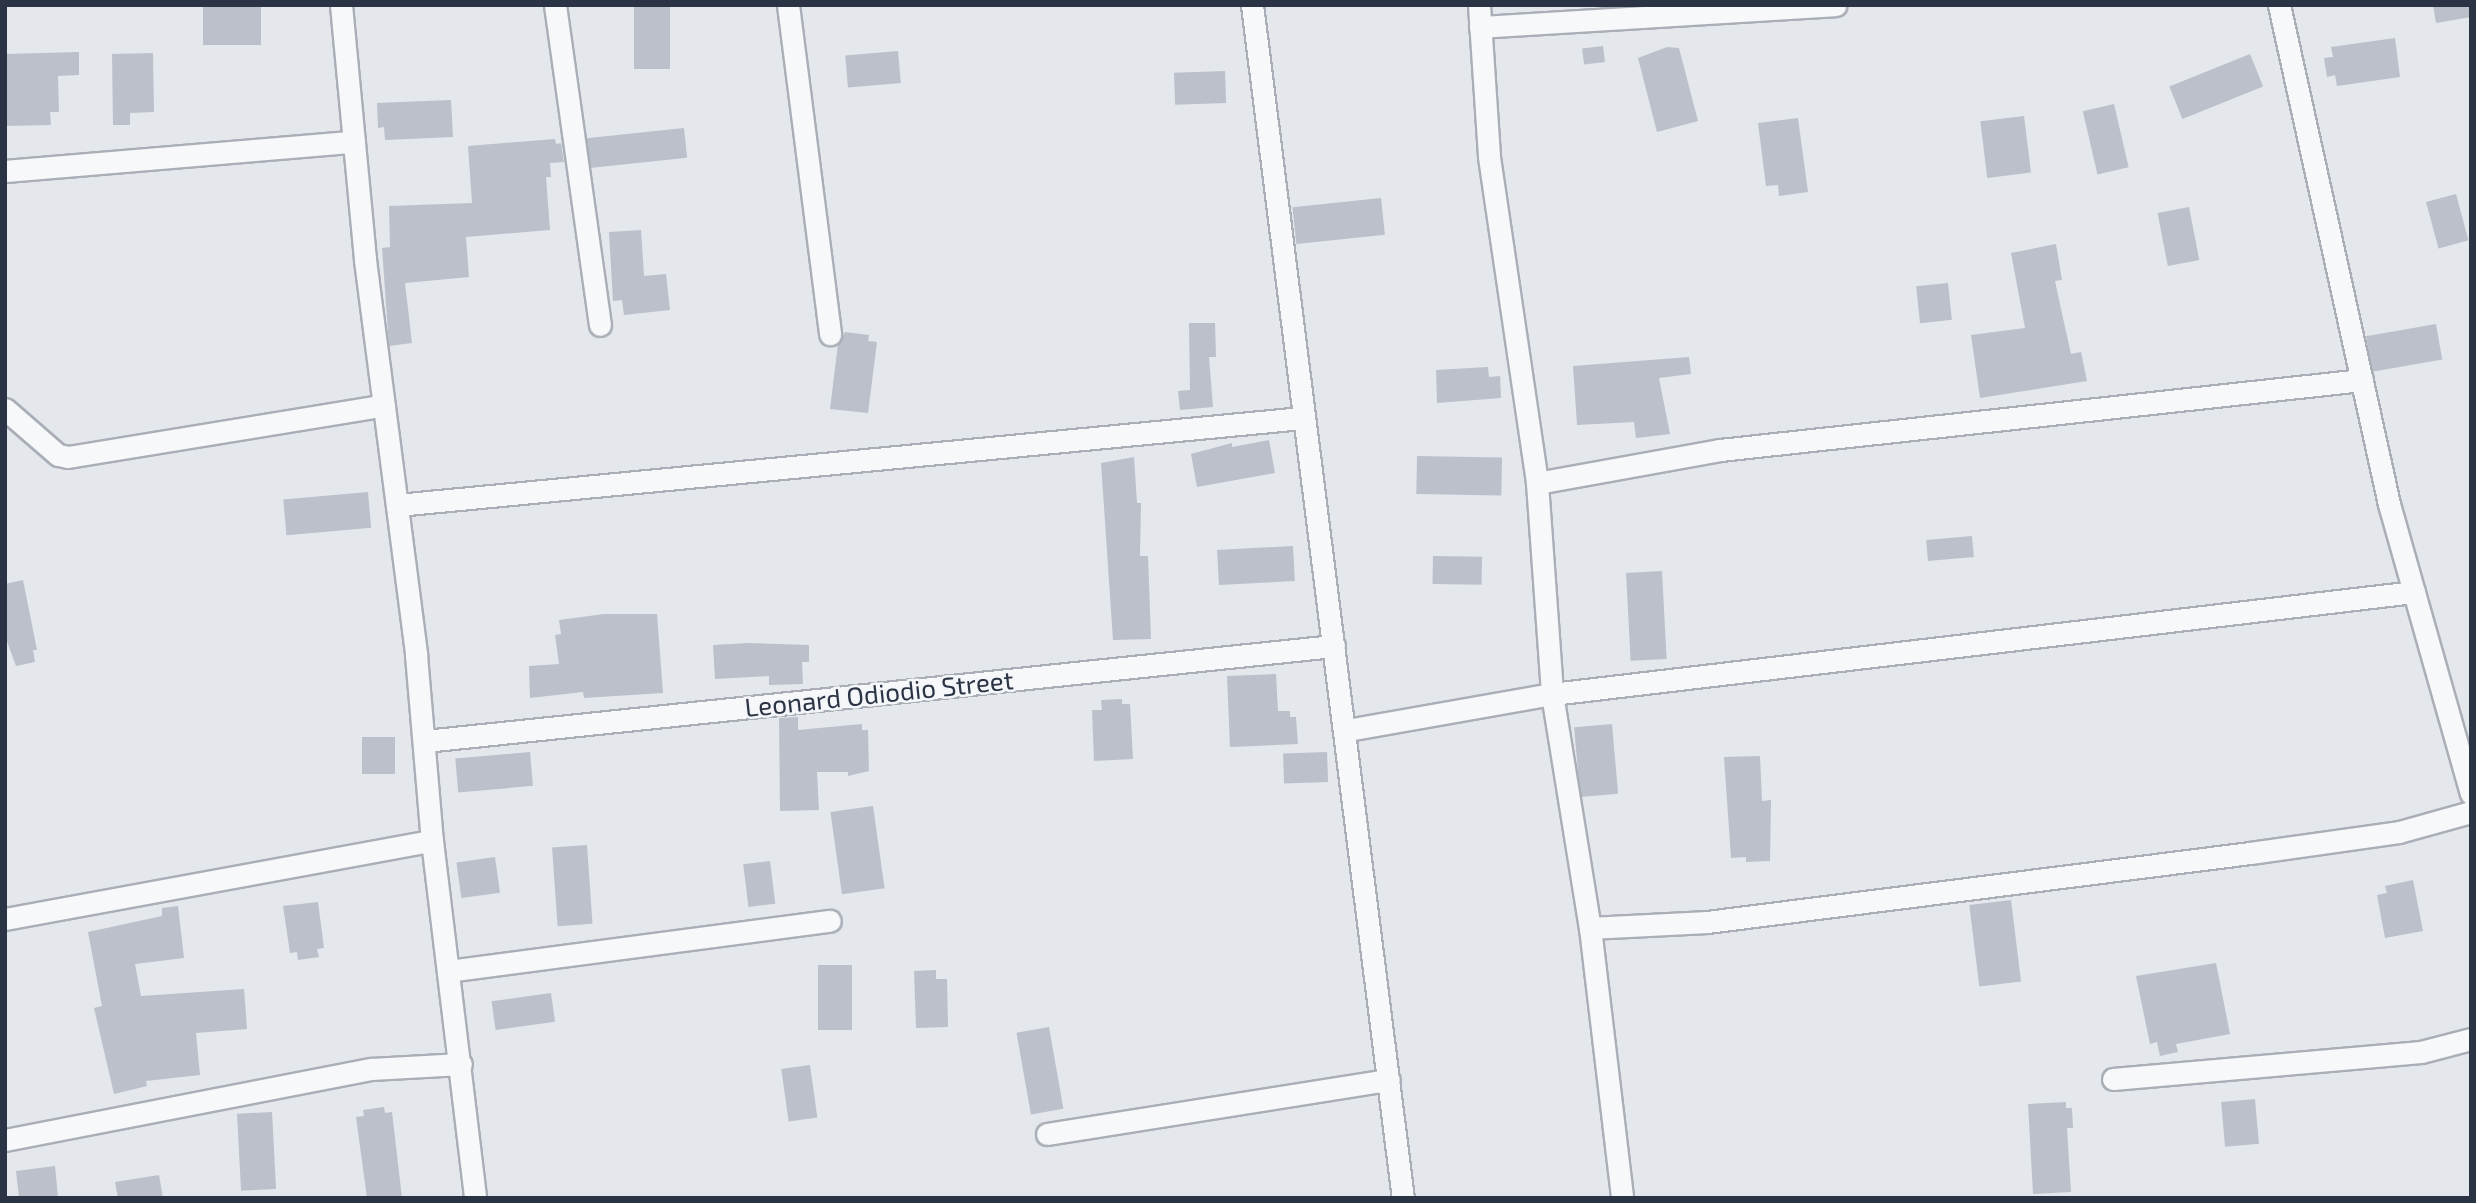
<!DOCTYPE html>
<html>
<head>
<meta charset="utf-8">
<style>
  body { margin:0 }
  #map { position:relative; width:2476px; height:1203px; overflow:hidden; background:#e4e7ec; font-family:"Exo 2",sans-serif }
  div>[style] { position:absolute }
  .building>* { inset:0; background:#bbc0ca; transform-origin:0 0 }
  .roads { filter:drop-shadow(2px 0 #a9aeb7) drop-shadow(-2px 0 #a9aeb7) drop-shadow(0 2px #a9aeb7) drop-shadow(0 -2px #a9aeb7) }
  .minor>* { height:21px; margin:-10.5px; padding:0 10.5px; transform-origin:10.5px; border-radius:10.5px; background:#f7f8fa }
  span { translate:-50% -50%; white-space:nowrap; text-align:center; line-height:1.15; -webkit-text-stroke:5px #f4f6f9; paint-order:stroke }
  .street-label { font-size:26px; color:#2b3445 }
  .frame { position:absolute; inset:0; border:7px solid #2b3445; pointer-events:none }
</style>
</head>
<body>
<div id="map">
  <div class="building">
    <div style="left:203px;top:5px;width:58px;height:40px"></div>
    <div style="left:634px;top:5px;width:36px;height:64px"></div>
    <div style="clip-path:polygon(2433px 5px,2471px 5px,2471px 17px,2436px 23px)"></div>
    <div style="clip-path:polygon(2395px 38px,2400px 77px,2337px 86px,2335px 75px,2327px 77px,2324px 58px,2333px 57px,2331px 47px)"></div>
    <div style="left:1603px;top:46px;width:16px;height:21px;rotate:83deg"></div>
    <div style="clip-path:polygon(1667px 47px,1679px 48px,1698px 121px,1657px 132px,1638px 58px)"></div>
    <div style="left:898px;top:51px;width:32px;height:53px;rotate:85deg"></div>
    <div style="clip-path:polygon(79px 52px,79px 75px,58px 76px,59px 112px,50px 112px,51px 125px,5px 126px,5px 54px)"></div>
    <div style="clip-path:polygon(153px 53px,154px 112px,130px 113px,130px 125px,113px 125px,112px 54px)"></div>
    <div style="left:2250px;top:54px;width:35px;height:87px;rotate:68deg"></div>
    <div style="left:1225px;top:71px;width:32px;height:51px;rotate:88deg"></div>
    <div style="clip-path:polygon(451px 100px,453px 137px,385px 140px,384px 127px,378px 128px,377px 103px)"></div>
    <div style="left:2114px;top:104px;width:65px;height:32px;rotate:77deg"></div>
    <div style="left:2024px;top:116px;width:57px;height:44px;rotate:83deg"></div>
    <div style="clip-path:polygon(1798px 118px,1808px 192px,1779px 196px,1778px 185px,1766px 186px,1758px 123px)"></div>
    <div style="left:684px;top:128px;width:30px;height:98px;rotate:84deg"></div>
    <div style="clip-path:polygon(555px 139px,556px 144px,561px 143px,564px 162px,550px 163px,551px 177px,546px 177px,550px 230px,466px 237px,469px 277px,405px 283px,412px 343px,389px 346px,382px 248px,390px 247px,389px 206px,472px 203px,468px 146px)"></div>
    <div style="left:2456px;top:194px;width:48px;height:31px;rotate:75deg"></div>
    <div style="left:1381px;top:198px;width:37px;height:89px;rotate:84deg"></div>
    <div style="left:2189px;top:207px;width:54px;height:32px;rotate:79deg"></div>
    <div style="clip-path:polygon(641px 230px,644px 276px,666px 274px,670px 310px,624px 315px,622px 300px,613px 301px,609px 232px)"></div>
    <div style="clip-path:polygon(2056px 244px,2062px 280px,2055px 281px,2063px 318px,2071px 354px,2081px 352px,2087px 381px,1980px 398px,1971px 335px,2025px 328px,2011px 253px)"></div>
    <div style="left:1948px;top:283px;width:37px;height:32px;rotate:84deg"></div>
    <div style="clip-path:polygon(1189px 323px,1215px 323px,1216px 357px,1209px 357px,1213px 407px,1180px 410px,1178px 391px,1190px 390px)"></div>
    <div style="left:2436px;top:324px;width:36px;height:71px;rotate:80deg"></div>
    <div style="clip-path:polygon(845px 332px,869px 335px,868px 341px,877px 342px,868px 413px,830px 409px,838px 344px)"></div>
    <div style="clip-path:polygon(1689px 357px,1691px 374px,1659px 378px,1670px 434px,1636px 438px,1634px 422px,1577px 425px,1573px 366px)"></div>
    <div style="clip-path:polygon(1488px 367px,1489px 377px,1500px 376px,1501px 398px,1437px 403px,1436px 370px)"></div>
    <div style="clip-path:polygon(1269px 440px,1275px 473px,1197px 487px,1191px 454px,1232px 443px,1232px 447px)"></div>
    <div style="left:1417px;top:456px;width:85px;height:38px;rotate:1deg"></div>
    <div style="clip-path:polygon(1134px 457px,1137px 503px,1141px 503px,1140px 556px,1148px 556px,1151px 639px,1113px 640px,1101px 463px)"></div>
    <div style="left:368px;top:492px;width:36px;height:85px;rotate:85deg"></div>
    <div style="left:1972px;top:536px;width:21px;height:46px;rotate:85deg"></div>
    <div style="left:1293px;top:546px;width:35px;height:76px;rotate:87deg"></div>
    <div style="left:1433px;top:556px;width:49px;height:28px;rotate:1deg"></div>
    <div style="left:1662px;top:571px;width:88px;height:36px;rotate:87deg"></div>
    <div style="clip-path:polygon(23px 580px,37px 650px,33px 650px,35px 662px,16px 666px,5px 636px,5px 584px)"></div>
    <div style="clip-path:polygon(604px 614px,657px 614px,663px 693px,584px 698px,583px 692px,530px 698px,529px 666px,559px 664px,555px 635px,561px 634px,559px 620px)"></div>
    <div style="clip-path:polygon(749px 643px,809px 645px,809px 662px,802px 662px,803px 684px,769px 685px,769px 676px,715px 679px,713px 645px)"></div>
    <div style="clip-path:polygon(1276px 674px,1278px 711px,1290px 711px,1290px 717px,1296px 717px,1298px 744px,1230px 747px,1227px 676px)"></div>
    <div style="clip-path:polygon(1122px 699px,1122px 704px,1130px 704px,1133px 759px,1094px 761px,1092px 710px,1102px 710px,1101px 700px)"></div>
    <div style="clip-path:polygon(798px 717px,798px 730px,862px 724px,862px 730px,868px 730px,869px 771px,848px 776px,848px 772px,817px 772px,819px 810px,780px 811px,779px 718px)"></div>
    <div style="left:1612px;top:724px;width:70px;height:38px;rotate:85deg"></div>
    <div style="left:362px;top:737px;width:33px;height:37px"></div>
    <div style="left:530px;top:752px;width:34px;height:75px;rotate:85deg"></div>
    <div style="left:1327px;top:752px;width:30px;height:44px;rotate:88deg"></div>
    <div style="clip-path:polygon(1760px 756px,1762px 801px,1771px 800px,1770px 861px,1746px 862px,1746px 857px,1731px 858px,1724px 757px)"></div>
    <div style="left:873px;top:806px;width:83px;height:43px;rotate:82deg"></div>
    <div style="left:587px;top:845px;width:79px;height:35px;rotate:86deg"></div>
    <div style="left:495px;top:857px;width:36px;height:39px;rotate:82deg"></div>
    <div style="left:770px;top:861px;width:43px;height:27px;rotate:83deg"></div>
    <div style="clip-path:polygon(2413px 880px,2423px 931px,2385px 938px,2377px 895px,2387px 893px,2385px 886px)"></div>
    <div style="left:2011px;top:900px;width:82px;height:42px;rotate:83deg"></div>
    <div style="clip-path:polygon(318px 902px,324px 948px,317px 949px,319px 957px,298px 960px,297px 952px,290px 953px,283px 906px)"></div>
    <div style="clip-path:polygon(178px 906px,184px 958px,135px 964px,141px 996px,244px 989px,247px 1029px,196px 1033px,200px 1075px,146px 1081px,147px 1086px,114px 1094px,94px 1008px,102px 1006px,88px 932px,162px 916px,162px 908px)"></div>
    <div style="clip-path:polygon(2216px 963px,2230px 1034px,2176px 1044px,2178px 1052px,2160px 1056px,2157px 1042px,2150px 1044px,2136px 976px)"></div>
    <div style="left:818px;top:965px;width:34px;height:65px"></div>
    <div style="clip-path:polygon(936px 970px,936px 979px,947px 979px,948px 1027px,916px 1028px,914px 971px)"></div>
    <div style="left:551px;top:993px;width:29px;height:60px;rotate:82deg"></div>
    <div style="left:1049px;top:1027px;width:83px;height:33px;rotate:80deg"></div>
    <div style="left:810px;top:1065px;width:53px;height:29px;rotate:82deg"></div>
    <div style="left:2255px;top:1099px;width:45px;height:34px;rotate:85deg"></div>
    <div style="clip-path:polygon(2066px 1102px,2066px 1108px,2072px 1108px,2073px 1128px,2067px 1128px,2071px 1192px,2033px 1194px,2028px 1104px)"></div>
    <div style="clip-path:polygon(384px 1107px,385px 1113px,392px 1112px,402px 1198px,367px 1198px,356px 1117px,364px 1116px,363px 1110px)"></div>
    <div style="left:272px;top:1112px;width:77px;height:35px;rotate:87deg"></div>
    <div style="clip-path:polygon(55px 1166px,58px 1198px,19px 1198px,16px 1171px)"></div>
    <div style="clip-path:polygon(159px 1175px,163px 1198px,118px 1198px,115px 1182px)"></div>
  </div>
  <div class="roads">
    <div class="minor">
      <div style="left:341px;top:5px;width:256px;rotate:84.6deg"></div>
      <div style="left:365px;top:260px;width:398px;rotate:82.6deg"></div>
      <div style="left:416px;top:655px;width:187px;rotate:85.1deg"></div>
      <div style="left:432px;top:841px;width:360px;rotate:83.1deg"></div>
      <div style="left:555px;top:5px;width:323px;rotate:82deg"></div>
      <div style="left:788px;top:5px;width:332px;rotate:82.7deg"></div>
      <div style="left:1252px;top:5px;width:1203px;rotate:82.79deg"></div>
      <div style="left:1479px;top:5px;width:152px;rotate:86.2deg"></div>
      <div style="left:1489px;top:157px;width:330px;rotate:81.6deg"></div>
      <div style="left:1537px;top:483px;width:186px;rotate:-10.2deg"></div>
      <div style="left:1720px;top:450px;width:646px;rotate:-6.22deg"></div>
      <div style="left:2279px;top:5px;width:511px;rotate:77.57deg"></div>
      <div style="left:2389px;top:504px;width:301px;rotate:74.2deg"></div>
      <div style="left:1480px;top:27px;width:356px;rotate:-3.5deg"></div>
      <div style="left:5px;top:171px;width:350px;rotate:-4.8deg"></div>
      <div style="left:5px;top:409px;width:70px;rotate:41deg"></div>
      <div style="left:58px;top:455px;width:10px;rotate:11deg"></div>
      <div style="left:68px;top:457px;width:320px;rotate:-9.3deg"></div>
      <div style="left:1537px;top:483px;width:212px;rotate:85.9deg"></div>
      <div style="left:1552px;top:694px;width:237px;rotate:80.8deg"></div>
      <div style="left:1590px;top:928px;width:117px;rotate:-2.9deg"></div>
      <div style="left:1707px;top:922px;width:547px;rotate:-7.24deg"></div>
      <div style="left:2250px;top:853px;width:150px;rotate:-8deg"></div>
      <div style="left:2399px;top:832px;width:75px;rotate:-15.5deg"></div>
      <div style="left:397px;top:505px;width:909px;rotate:-5.49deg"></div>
      <div style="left:1347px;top:730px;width:208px;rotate:-10deg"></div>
      <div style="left:1552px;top:694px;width:868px;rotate:-6.75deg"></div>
      <div style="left:425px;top:741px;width:914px;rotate:-5.97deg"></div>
      <div style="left:5px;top:919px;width:434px;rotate:-10.4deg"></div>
      <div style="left:1590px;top:928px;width:272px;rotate:83.2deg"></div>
      <div style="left:448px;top:971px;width:385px;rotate:-7.5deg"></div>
      <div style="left:2113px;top:1079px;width:309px;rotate:-5deg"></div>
      <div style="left:2421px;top:1052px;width:52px;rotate:-14.6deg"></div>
      <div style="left:1047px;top:1134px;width:346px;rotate:-9deg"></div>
      <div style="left:5px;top:1140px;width:373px;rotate:-11deg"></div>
      <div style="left:371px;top:1069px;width:90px;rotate:-3.2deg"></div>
    </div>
  </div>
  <div class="street-label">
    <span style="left:879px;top:693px;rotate:-6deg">Leonard Odiodio Street</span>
  </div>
  <div class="frame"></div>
</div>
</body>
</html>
